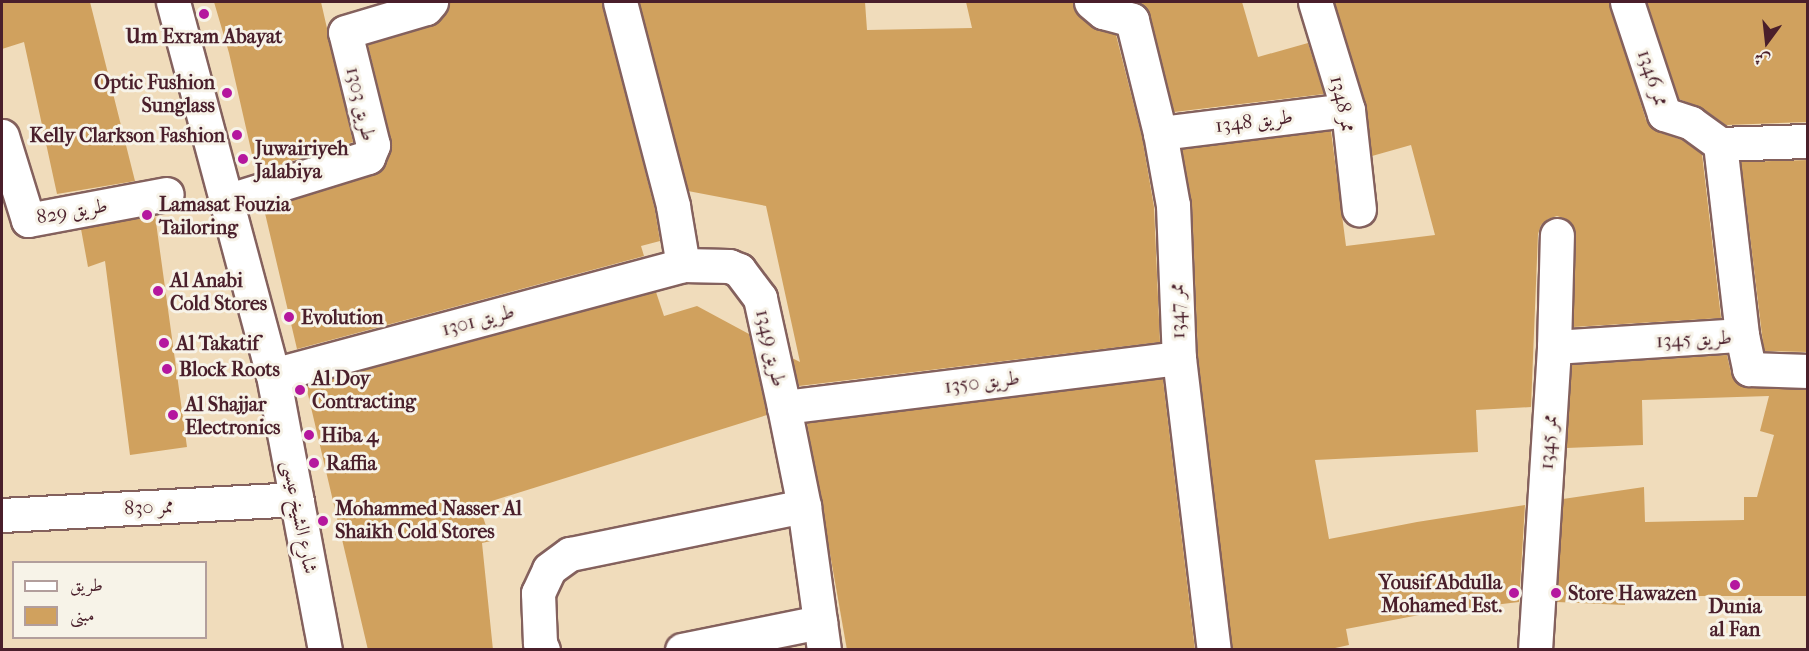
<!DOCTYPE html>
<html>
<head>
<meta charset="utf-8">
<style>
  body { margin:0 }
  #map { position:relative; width:1809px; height:651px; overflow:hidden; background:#f0dcbb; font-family:"IM FELL French Canon",Amiri,serif }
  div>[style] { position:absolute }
  .building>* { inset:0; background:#d0a15e }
  .roads { filter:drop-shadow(2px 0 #84615d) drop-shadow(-2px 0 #84615d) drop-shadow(0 2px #84615d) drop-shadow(0 -2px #84615d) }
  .minor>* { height:33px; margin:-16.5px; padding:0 16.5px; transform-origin:16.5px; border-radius:16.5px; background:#fff }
  .dots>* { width:16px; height:16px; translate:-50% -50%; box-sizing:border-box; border:3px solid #f7f3e8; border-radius:50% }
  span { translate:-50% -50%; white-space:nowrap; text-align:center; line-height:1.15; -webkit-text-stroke:6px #f7f3e8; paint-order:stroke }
  .poi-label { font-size:20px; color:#4a1f2b; font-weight:700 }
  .right { translate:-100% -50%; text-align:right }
  .left { translate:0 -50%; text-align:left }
  .street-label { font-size:20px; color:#4a1f2b }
  .frame { position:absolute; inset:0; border:3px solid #4a1f2b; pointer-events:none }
  .legend { position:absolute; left:12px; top:561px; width:195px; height:78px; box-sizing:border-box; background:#f7f3e8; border:2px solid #b29e9c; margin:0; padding:8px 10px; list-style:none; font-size:18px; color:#4a1f2b }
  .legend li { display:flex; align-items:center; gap:12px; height:30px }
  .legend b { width:30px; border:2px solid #b29e9c }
  .north { position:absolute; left:1737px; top:12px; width:60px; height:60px; -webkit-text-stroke:4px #f7f3e8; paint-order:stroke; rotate:195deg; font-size:16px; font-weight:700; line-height:24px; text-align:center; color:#4a1f2b }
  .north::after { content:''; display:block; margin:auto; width:21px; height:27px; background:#4a1f2b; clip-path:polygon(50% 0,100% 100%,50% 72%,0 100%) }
</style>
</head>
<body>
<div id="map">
  <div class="building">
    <div style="clip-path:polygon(2px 2px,90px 2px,135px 181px,57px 194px,24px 42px,2px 49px)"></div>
    <div style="clip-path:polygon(214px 2px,321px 2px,353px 142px,256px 172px,229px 53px)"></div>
    <div style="clip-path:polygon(449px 2px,602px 2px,655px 210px,660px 241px,641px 246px,644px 256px,297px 349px,264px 209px,381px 171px,390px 152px,391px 140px,368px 45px,432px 26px,445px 14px)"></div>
    <div style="clip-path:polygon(639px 2px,865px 2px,867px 30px,972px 28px,966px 2px,1073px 2px,1079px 16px,1091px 26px,1116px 35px,1142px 137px,1154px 207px,1160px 342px,799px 386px,792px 358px,800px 362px,766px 206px,688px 191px)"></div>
    <div style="clip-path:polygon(1135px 2px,1242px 2px,1258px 57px,1308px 43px,1324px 94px,1174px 112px,1150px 15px,1145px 7px)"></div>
    <div style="clip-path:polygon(1334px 2px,1609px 2px,1646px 120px,1658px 132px,1682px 140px,1702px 154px,1721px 318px,1573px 327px,1576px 235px,1573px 226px,1566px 219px,1557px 216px,1548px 219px,1541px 225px,1538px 234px,1531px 407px,1476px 410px,1478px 452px,1315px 460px,1329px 539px,1417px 522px,1525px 505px,1519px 602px,1435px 612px,1346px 629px,1349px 645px,1326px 650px,1232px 650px,1198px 357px,1192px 204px,1182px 149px,1331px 131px,1346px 246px,1435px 235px,1411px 145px,1372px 156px,1366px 105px)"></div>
    <div style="clip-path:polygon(1647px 2px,1808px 2px,1808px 122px,1726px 125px,1702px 108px,1679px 99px)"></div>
    <div style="clip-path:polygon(1808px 160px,1808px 352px,1764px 351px,1741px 162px)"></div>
    <div style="clip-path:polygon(155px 215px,187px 447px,130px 455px,105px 261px,88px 267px,81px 229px)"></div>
    <div style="clip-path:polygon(656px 292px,664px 316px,697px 306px,749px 334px,767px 415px,479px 505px,491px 541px,482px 543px,493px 650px,368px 650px,306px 386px)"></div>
    <div style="clip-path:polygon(1727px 355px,1731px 373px,1741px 386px,1808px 390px,1808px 596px,1625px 596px,1625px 605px,1557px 602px,1563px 499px,1644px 487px,1645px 522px,1744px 520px,1744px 497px,1757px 497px,1774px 435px,1760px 431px,1769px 396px,1642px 400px,1643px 445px,1566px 448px,1572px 365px)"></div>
    <div style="clip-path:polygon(1163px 379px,1195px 650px,847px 650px,807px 423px)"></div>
  </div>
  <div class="roads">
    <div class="minor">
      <div style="left:173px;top:2px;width:386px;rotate:75deg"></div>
      <div style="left:273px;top:375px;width:280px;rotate:79.3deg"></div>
      <div style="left:620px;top:2px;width:211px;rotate:75.4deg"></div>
      <div style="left:673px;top:206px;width:60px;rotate:80.4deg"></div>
      <div style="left:1091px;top:2px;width:16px;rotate:40deg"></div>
      <div style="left:1103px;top:12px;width:30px;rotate:15deg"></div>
      <div style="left:1132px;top:20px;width:116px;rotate:76.1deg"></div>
      <div style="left:1160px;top:133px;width:73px;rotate:79.8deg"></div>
      <div style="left:1173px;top:205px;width:153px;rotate:87.8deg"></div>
      <div style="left:1179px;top:358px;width:294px;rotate:83.2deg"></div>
      <div style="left:1315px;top:2px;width:113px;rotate:73deg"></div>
      <div style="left:1348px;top:110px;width:100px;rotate:83.7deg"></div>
      <div style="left:1627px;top:2px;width:118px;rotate:71.7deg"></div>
      <div style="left:1664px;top:114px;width:28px;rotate:18deg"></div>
      <div style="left:1691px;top:123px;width:36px;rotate:36deg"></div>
      <div style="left:1720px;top:144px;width:88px;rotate:-2deg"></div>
      <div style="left:1160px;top:133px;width:189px;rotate:-7deg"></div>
      <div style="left:2px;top:136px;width:88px;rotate:72.8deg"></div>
      <div style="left:28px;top:220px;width:141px;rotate:-10.6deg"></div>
      <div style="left:1720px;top:144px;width:192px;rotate:83.4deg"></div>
      <div style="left:226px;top:201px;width:149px;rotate:-17.2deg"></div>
      <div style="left:368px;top:157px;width:13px;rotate:-67deg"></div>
      <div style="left:373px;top:145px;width:116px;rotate:-103.9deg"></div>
      <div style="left:345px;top:32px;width:84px;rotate:-16.5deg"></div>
      <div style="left:426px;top:8px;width:8px;rotate:-50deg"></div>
      <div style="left:1554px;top:347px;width:188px;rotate:-3.7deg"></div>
      <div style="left:1742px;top:335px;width:35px;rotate:78deg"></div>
      <div style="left:1749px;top:369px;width:59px;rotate:1.9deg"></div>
      <div style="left:273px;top:375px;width:424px;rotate:-15deg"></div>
      <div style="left:683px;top:265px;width:46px;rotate:1.2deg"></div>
      <div style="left:729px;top:266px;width:11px;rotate:22deg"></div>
      <div style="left:739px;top:270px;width:35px;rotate:53deg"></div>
      <div style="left:760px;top:298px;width:112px;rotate:77.6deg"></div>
      <div style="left:784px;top:407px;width:101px;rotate:78.6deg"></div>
      <div style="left:804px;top:506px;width:145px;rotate:82.1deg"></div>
      <div style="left:784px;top:407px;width:398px;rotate:-7.1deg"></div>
      <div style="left:2px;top:515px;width:295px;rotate:-3.1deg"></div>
      <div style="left:543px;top:650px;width:8px;rotate:-113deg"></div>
      <div style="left:540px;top:643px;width:50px;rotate:-92.3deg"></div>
      <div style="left:538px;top:593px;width:26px;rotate:-65deg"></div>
      <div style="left:549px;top:569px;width:26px;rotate:-36deg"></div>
      <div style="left:570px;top:554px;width:239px;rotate:-11.6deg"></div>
      <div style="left:682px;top:650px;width:141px;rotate:-11.5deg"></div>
      <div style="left:1535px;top:650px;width:304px;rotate:-86.4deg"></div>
      <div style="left:1554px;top:347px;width:112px;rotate:-88.5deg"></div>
    </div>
  </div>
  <div class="dots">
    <div style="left:204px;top:14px;background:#b5179e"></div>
    <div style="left:227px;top:93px;background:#b5179e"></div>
    <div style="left:237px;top:135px;background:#b5179e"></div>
    <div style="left:243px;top:159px;background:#b5179e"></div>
    <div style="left:147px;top:215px;background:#b5179e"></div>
    <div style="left:158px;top:291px;background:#b5179e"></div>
    <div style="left:289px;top:317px;background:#b5179e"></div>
    <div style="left:164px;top:343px;background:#b5179e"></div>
    <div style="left:167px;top:369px;background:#b5179e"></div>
    <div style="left:300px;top:390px;background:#b5179e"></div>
    <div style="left:173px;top:415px;background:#b5179e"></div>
    <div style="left:309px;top:435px;background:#b5179e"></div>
    <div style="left:314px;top:463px;background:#b5179e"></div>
    <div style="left:323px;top:521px;background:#b5179e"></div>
    <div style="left:1735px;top:585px;background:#b5179e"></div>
    <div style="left:1514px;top:593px;background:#b5179e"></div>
    <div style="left:1556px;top:593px;background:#b5179e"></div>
  </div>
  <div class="poi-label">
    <span style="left:204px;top:36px">Um Exram Abayat</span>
    <span class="right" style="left:215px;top:94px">Optic Fushion<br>Sunglass</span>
    <span class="right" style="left:225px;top:135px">Kelly Clarkson Fashion</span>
    <span class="left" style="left:255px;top:160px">Juwairiyeh<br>Jalabiya</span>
    <span class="left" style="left:159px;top:216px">Lamasat Fouzia<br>Tailoring</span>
    <span class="left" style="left:170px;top:292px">Al Anabi<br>Cold Stores</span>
    <span class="left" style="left:301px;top:317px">Evolution</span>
    <span class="left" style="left:176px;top:343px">Al Takatif</span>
    <span class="left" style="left:179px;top:369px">Block Roots</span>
    <span class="left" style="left:312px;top:390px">Al Doy<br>Contracting</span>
    <span class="left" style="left:185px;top:416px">Al Shajjar<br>Electronics</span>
    <span class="left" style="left:321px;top:435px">Hiba 4</span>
    <span class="left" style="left:326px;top:463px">Raffia</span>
    <span class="left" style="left:335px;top:520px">Mohammed Nasser Al<br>Shaikh Cold Stores</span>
    <span class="right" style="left:1502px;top:594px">Yousif Abdulla<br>Mohamed Est.</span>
    <span class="left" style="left:1568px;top:593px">Store Hawazen</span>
    <span style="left:1735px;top:618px">Dunia<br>al Fan</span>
  </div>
  <div class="street-label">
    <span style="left:1653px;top:78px;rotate:71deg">ممر 1346</span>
    <span style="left:361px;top:104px;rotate:77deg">طريق 1303</span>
    <span style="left:1343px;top:104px;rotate:77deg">ممر 1348</span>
    <span style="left:1254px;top:121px;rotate:-7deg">طريق 1348</span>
    <span style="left:72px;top:211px;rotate:-10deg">طريق 829</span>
    <span style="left:1177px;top:311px;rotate:-92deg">ممر 1347</span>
    <span style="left:478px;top:320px;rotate:-15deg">طريق 1301</span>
    <span style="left:1694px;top:339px;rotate:-3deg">طريق 1345</span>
    <span style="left:771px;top:348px;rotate:77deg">طريق 1349</span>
    <span style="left:982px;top:382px;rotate:-7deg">طريق 1350</span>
    <span style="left:1548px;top:442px;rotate:-86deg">ممر 1345</span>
    <span style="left:149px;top:507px;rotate:-3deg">ممر 830</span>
    <span style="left:300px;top:517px;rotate:79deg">شارع الشيخ عيسى</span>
  </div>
  <div class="frame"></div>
  <ul class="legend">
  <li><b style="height:8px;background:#fff"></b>طريق</li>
  <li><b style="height:16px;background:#d0a15e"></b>مبنى</li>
  </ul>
  <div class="north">ش</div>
</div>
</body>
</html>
